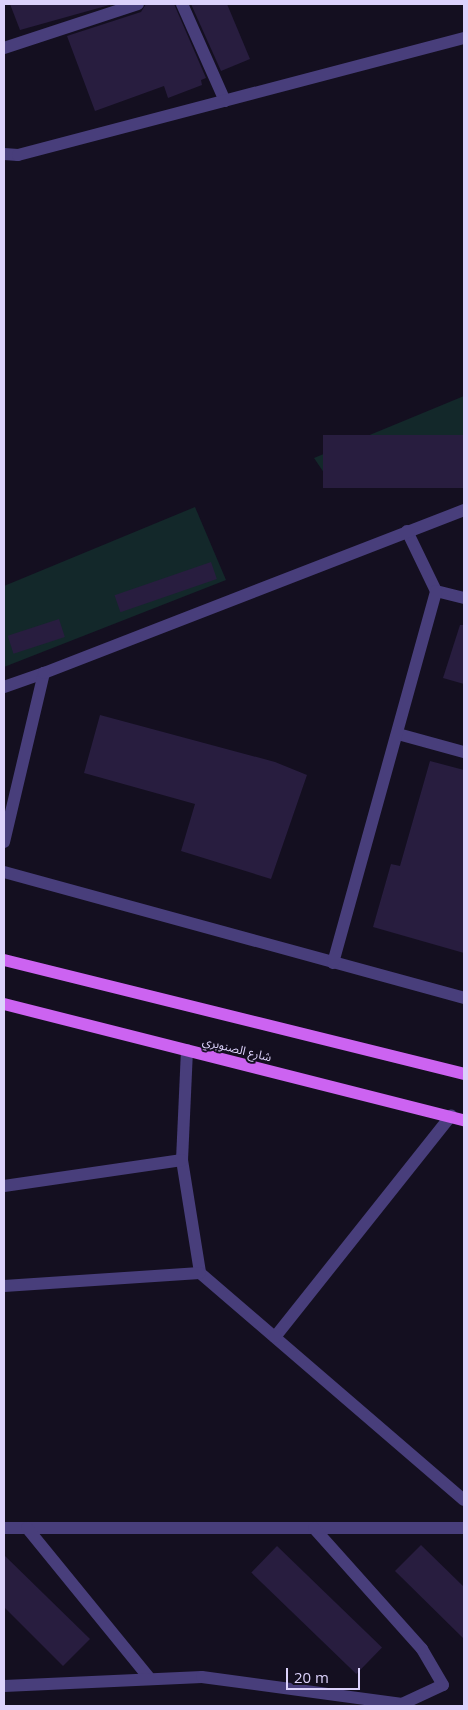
<!DOCTYPE html>
<html>
<head>
<meta charset="utf-8">
<style>
  body { margin:0 }
  #map { position:relative; width:468px; height:1710px; overflow:hidden; background:#140f20; font-family:"Open Sans","Noto Sans Arabic",sans-serif }
  div>[style] { position:absolute }
  .green>* { inset:0; background:#13282a }
  .building>* { inset:0; background:#281d3f; transform-origin:0 0 }
  .lane>* { height:12px; margin:-6px; padding:0 6px; transform-origin:6px; border-radius:6px; background:#483e7b }
  .street>* { height:12px; margin:-6px; padding:0 6px; transform-origin:6px; border-radius:6px; background:#483e7b }
  .primary>* { height:12px; margin:-6px; padding:0 6px; transform-origin:6px; border-radius:6px; background:#cc63f1 }
  span { translate:-50% -50%; white-space:nowrap; text-align:center; line-height:1.15; -webkit-text-stroke:4px #140f20; paint-order:stroke }
  .street-label { font-size:12px; color:#dcd2fb }
  .frame { position:absolute; inset:0; border:5px solid #dcd2fb; pointer-events:none }
  .scale { position:absolute; left:286px; top:1668px; width:74px; height:22px; box-sizing:border-box; border:2px solid #dcd2fb; border-top:0; padding-left:6px; font-size:15px; line-height:18px; white-space:nowrap; color:#dcd2fb; -webkit-text-stroke:4px #140f20; paint-order:stroke }
</style>
</head>
<body>
<div id="map">
  <div class="green">
    <div style="clip-path:polygon(464px 396px,464px 435px,331px 483px,314px 458px)"></div>
    <div style="clip-path:polygon(195px 507px,226px 580px,4px 667px,4px 586px)"></div>
  </div>
  <div class="building">
    <div style="clip-path:polygon(10px 4px,113px 4px,20px 30px)"></div>
    <div style="clip-path:polygon(146px 4px,174px 4px,206px 78px,201px 80px,202px 85px,168px 98px,164px 86px,95px 111px,67px 36px,141px 12px)"></div>
    <div style="clip-path:polygon(191px 4px,227px 4px,250px 59px,221px 71px)"></div>
    <div style="left:464px;top:435px;width:53px;height:141px;rotate:90deg"></div>
    <div style="left:211px;top:562px;width:18px;height:102px;rotate:71deg"></div>
    <div style="left:59px;top:619px;width:19px;height:54px;rotate:72deg"></div>
    <div style="clip-path:polygon(460px 625px,464px 625px,464px 684px,443px 678px)"></div>
    <div style="clip-path:polygon(100px 715px,275px 762px,307px 775px,271px 879px,181px 851px,195px 804px,84px 773px)"></div>
    <div style="clip-path:polygon(430px 761px,464px 770px,464px 953px,373px 927px,391px 864px,400px 866px)"></div>
    <div style="clip-path:polygon(421px 1545px,464px 1587px,464px 1639px,395px 1571px)"></div>
    <div style="left:277px;top:1546px;width:146px;height:37px;rotate:44deg"></div>
    <div style="clip-path:polygon(4px 1555px,90px 1639px,63px 1666px,4px 1607px)"></div>
  </div>
  <div class="lane">
    <div style="left:407px;top:531px;width:67px;rotate:64.2deg"></div>
    <div style="left:436px;top:591px;width:29px;rotate:14deg"></div>
    <div style="left:4px;top:687px;width:42px;rotate:-19.3deg"></div>
    <div style="left:398px;top:734px;width:68px;rotate:15.3deg"></div>
    <div style="left:4px;top:842px;width:174px;rotate:-76.7deg"></div>
    <div style="left:44px;top:673px;width:451px;rotate:-21.2deg"></div>
    <div style="left:4px;top:872px;width:477px;rotate:15.3deg"></div>
    <div style="left:333px;top:963px;width:386px;rotate:-74.5deg"></div>
  </div>
  <div class="street">
    <div style="left:182px;top:4px;width:106px;rotate:66.1deg"></div>
    <div style="left:4px;top:48px;width:141px;rotate:-18.2deg"></div>
    <div style="left:4px;top:154px;width:14px;rotate:4deg"></div>
    <div style="left:18px;top:155px;width:461px;rotate:-14.7deg"></div>
    <div style="left:187px;top:1050px;width:110px;rotate:92.6deg"></div>
    <div style="left:182px;top:1160px;width:114px;rotate:80.9deg"></div>
    <div style="left:200px;top:1273px;width:348px;rotate:40.7deg"></div>
    <div style="left:4px;top:1186px;width:180px;rotate:-8.3deg"></div>
    <div style="left:4px;top:1286px;width:196px;rotate:-3.8deg"></div>
    <div style="left:275px;top:1337px;width:283px;rotate:-51.5deg"></div>
    <div style="left:4px;top:1528px;width:460px"></div>
    <div style="left:27px;top:1528px;width:195px;rotate:50.8deg"></div>
    <div style="left:4px;top:1686px;width:198px;rotate:-2.6deg"></div>
    <div style="left:202px;top:1677px;width:202px;rotate:7.7deg"></div>
    <div style="left:402px;top:1704px;width:45px;rotate:-24.9deg"></div>
    <div style="left:443px;top:1685px;width:42px;rotate:-120.3deg"></div>
    <div style="left:422px;top:1649px;width:162px;rotate:-131.8deg"></div>
  </div>
  <div class="primary">
    <div style="left:4px;top:960px;width:474px;rotate:13.9deg"></div>
    <div style="left:4px;top:1004px;width:474px;rotate:14.2deg"></div>
  </div>
  <div class="street-label">
    <span style="left:237px;top:1049px;rotate:14deg">شارع الصنوبري</span>
  </div>
  <div class="frame"></div>
  <div class="scale">20 m</div>
</div>
</body>
</html>
